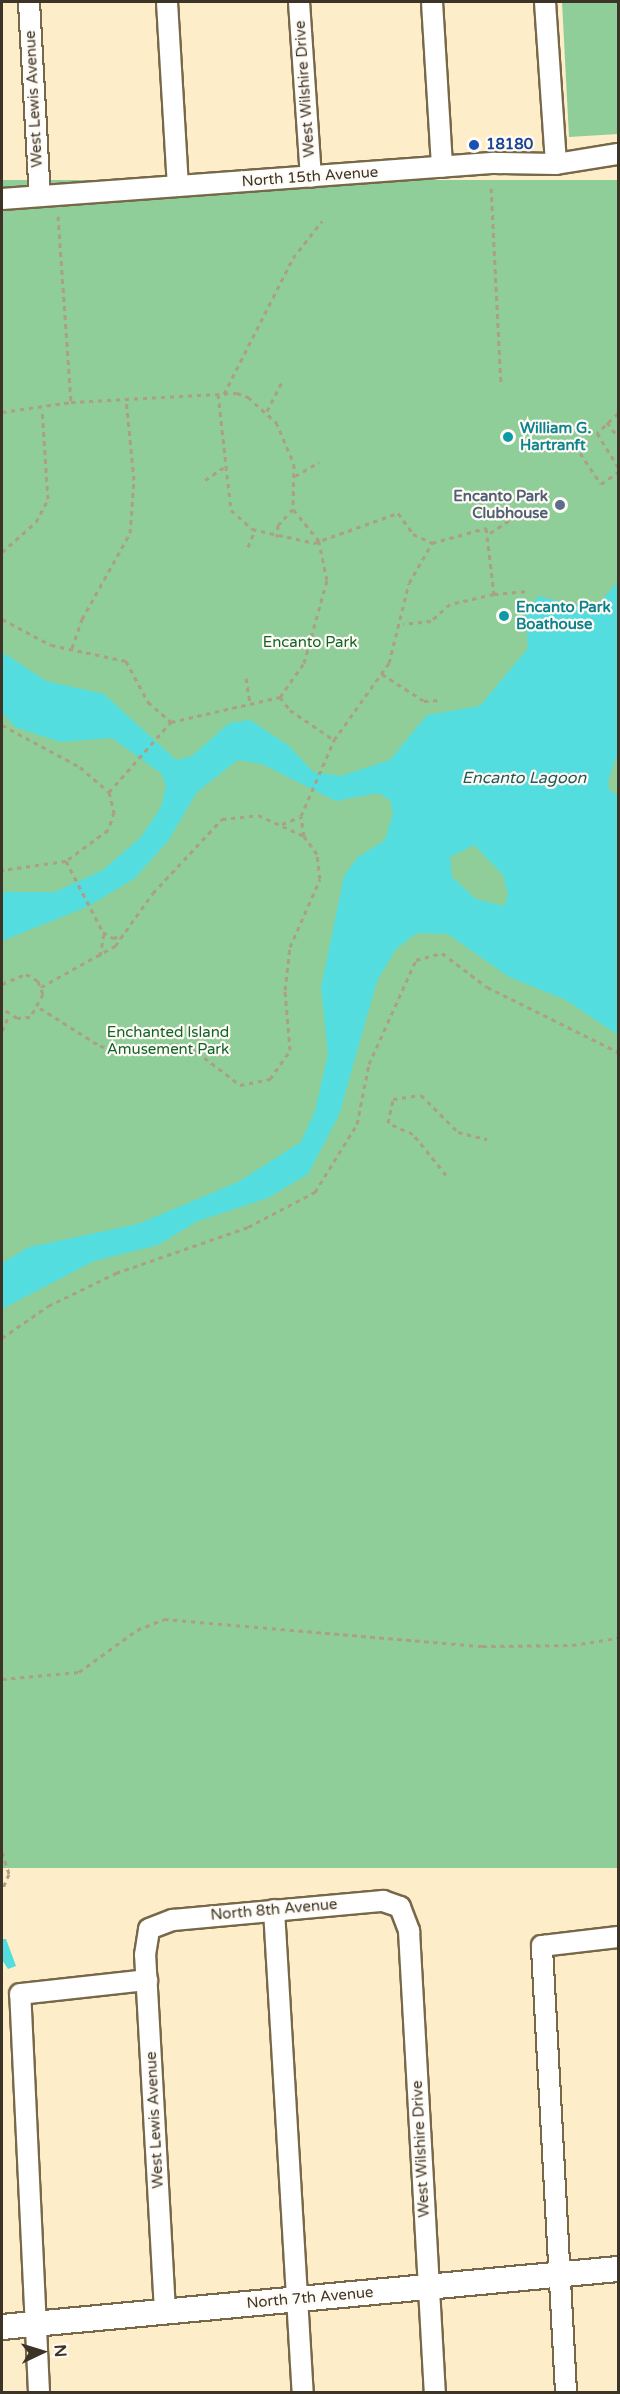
<!DOCTYPE html>
<html>
<head>
<meta charset="utf-8">
<style>
  body { margin:0 }
  #map { position:relative; width:620px; height:2394px; overflow:hidden; background:#feedc9; font-family:"Varela Round",sans-serif }
  div>[style] { position:absolute }
  .green>* { inset:0; background:#8fcd99; transform-origin:0 0 }
  .water>* { inset:0; background:#53dddf }
  .path>* { height:3px; margin-top:-1.5px; transform-origin:0; background:repeating-linear-gradient(90deg,#ab9f84 0 4.5px,transparent 0 9px) }
  .roads { filter:drop-shadow(2px 0 #776849) drop-shadow(-2px 0 #776849) drop-shadow(0 2px #776849) drop-shadow(0 -2px #776849) }
  .minor>* { height:20px; margin:-10px; padding:0 10px; transform-origin:10px; border-radius:10px; background:#fff }
  .major>* { height:24px; margin:-12px; padding:0 12px; transform-origin:12px; border-radius:12px; background:#fff }
  .dots>* { width:16px; height:16px; translate:-50% -50%; box-sizing:border-box; border:3px solid #fffbf4; border-radius:50% }
  span { translate:-50% -50%; white-space:nowrap; text-align:center; line-height:1.15; -webkit-text-stroke:4.5px #fffbf4; paint-order:stroke }
  .street-label { font-size:15px; color:#3b3427 }
  .transit-label { font-size:15px; color:#164399; font-weight:700 }
  .left { translate:0 -50%; text-align:left }
  .culture-label { font-size:15px; color:#0d838f; font-weight:700 }
  .service-label { font-size:15px; color:#4e5e75; font-weight:700 }
  .right { translate:-100% -50%; text-align:right }
  .park-label { font-size:15px; color:#10642a }
  .water-label { font-size:16px; color:#205a5b; font-style:italic }
  .frame { position:absolute; inset:0; border:3px solid #3b3427; pointer-events:none }
  .north { position:absolute; left:12px; top:2322px; width:60px; height:60px; -webkit-text-stroke:4px #fffbf4; paint-order:stroke; rotate:86deg; font-size:16px; font-weight:700; line-height:24px; text-align:center; color:#3b3427 }
  .north::after { content:''; display:block; margin:auto; width:21px; height:27px; background:#3b3427; clip-path:polygon(50% 0,100% 100%,50% 72%,0 100%) }
</style>
</head>
<body>
<div id="map">
  <div class="green">
    <div style="clip-path:polygon(562px 2px,618px 2px,618px 134px,569px 137px)"></div>
    <div style="left:618px;top:180px;width:1688px;height:617px;rotate:90deg"></div>
  </div>
  <div class="water">
    <div style="clip-path:polygon(evenodd,618px 581px,618px 752px,608px 781px,609px 790px,618px 796px,618px 1035px,566px 1000px,509px 977px,448px 934px,417px 933px,396px 949px,377px 981px,339px 1115px,308px 1174px,268px 1198px,198px 1221px,158px 1245px,94px 1261px,2px 1309px,2px 1263px,29px 1247px,138px 1224px,238px 1182px,301px 1142px,315px 1111px,328px 1054px,321px 987px,344px 876px,357px 858px,385px 840px,393px 813px,390px 800px,378px 793px,336px 801px,262px 764px,238px 760px,197px 792px,168px 841px,135px 878px,89px 906px,2px 941px,2px 892px,55px 892px,103px 870px,141px 837px,161px 807px,166px 786px,161px 773px,112px 738px,60px 742px,15px 727px,2px 712px,2px 652px,46px 681px,104px 694px,176px 760px,192px 756px,229px 723px,250px 720px,289px 746px,313px 772px,341px 776px,390px 760px,427px 715px,480px 706px,528px 648px,525px 610px,539px 596px,583px 608px,599px 604px,618px 581px,474px 845px,503px 875px,508px 895px,504px 906px,476px 899px,452px 877px,450px 857px,474px 845px)"></div>
    <div style="clip-path:polygon(2px 1939px,6px 1939px,16px 1966px,8px 1969px,2px 1960px)"></div>
  </div>
  <div class="path">
    <div style="left:491px;top:188px;width:197px;rotate:87.1deg"></div>
    <div style="left:58px;top:216px;width:186px;rotate:86deg"></div>
    <div style="left:218px;top:394px;width:117px;rotate:83.6deg"></div>
    <div style="left:231px;top:510px;width:28px;rotate:42deg"></div>
    <div style="left:252px;top:529px;width:64px;rotate:12.7deg"></div>
    <div style="left:314px;top:543px;width:89px;rotate:-19.7deg"></div>
    <div style="left:398px;top:513px;width:26px;rotate:54deg"></div>
    <div style="left:413px;top:534px;width:21px;rotate:25deg"></div>
    <div style="left:432px;top:543px;width:56px;rotate:-15.5deg"></div>
    <div style="left:486px;top:528px;width:66px;rotate:83.1deg"></div>
    <div style="left:494px;top:594px;width:45px;rotate:167.2deg"></div>
    <div style="left:450px;top:604px;width:25px;rotate:138deg"></div>
    <div style="left:431px;top:621px;width:28px;rotate:174deg"></div>
    <div style="left:224px;top:394px;width:153px;rotate:-63.1deg"></div>
    <div style="left:293px;top:258px;width:47px;rotate:-51.9deg"></div>
    <div style="left:267px;top:411px;width:34px;rotate:-63deg"></div>
    <div style="left:2px;top:412px;width:70px;rotate:-8.2deg"></div>
    <div style="left:71px;top:402px;width:166px;rotate:-3.1deg"></div>
    <div style="left:237px;top:393px;width:12px;rotate:20deg"></div>
    <div style="left:248px;top:397px;width:38px;rotate:42deg"></div>
    <div style="left:276px;top:422px;width:46px;rotate:66.8deg"></div>
    <div style="left:294px;top:464px;width:45px;rotate:91.3deg"></div>
    <div style="left:293px;top:509px;width:22px;rotate:133deg"></div>
    <div style="left:278px;top:525px;width:12px;rotate:95deg"></div>
    <div style="left:618px;top:413px;width:29px;rotate:136deg"></div>
    <div style="left:597px;top:433px;width:40px;rotate:58deg"></div>
    <div style="left:607px;top:422px;width:17px;rotate:54deg"></div>
    <div style="left:580px;top:453px;width:37px;rotate:56deg"></div>
    <div style="left:601px;top:484px;width:21px;rotate:-35deg"></div>
    <div style="left:295px;top:476px;width:28px;rotate:-30deg"></div>
    <div style="left:205px;top:480px;width:25px;rotate:-34deg"></div>
    <div style="left:490px;top:533px;width:38px;rotate:-33deg"></div>
    <div style="left:248px;top:547px;width:18px;rotate:-68deg"></div>
    <div style="left:2px;top:552px;width:45px;rotate:-41.4deg"></div>
    <div style="left:36px;top:522px;width:26px;rotate:-62deg"></div>
    <div style="left:48px;top:499px;width:90px;rotate:-93.8deg"></div>
    <div style="left:494px;top:594px;width:35px;rotate:-5deg"></div>
    <div style="left:2px;top:619px;width:55px;rotate:28deg"></div>
    <div style="left:51px;top:645px;width:77px;rotate:12deg"></div>
    <div style="left:126px;top:661px;width:47px;rotate:61.8deg"></div>
    <div style="left:148px;top:702px;width:30px;rotate:41deg"></div>
    <div style="left:171px;top:722px;width:112px;rotate:-12.9deg"></div>
    <div style="left:280px;top:697px;width:16px;rotate:52deg"></div>
    <div style="left:290px;top:710px;width:53px;rotate:34.3deg"></div>
    <div style="left:334px;top:740px;width:95px;rotate:-54.5deg"></div>
    <div style="left:389px;top:663px;width:82px;rotate:-76deg"></div>
    <div style="left:409px;top:583px;width:46px;rotate:-60.1deg"></div>
    <div style="left:72px;top:648px;width:31px;rotate:-71deg"></div>
    <div style="left:82px;top:619px;width:98px;rotate:-60.8deg"></div>
    <div style="left:130px;top:533px;width:53px;rotate:-85.7deg"></div>
    <div style="left:134px;top:480px;width:82px;rotate:-95.6deg"></div>
    <div style="left:382px;top:674px;width:50px;rotate:32.7deg"></div>
    <div style="left:424px;top:701px;width:15px;rotate:-4deg"></div>
    <div style="left:246px;top:678px;width:24px;rotate:81deg"></div>
    <div style="left:280px;top:697px;width:42px;rotate:-54.8deg"></div>
    <div style="left:304px;top:663px;width:86px;rotate:-74.5deg"></div>
    <div style="left:327px;top:580px;width:40px;rotate:-102deg"></div>
    <div style="left:319px;top:541px;width:41px;rotate:-129.1deg"></div>
    <div style="left:2px;top:725px;width:89px;rotate:28.3deg"></div>
    <div style="left:80px;top:767px;width:38px;rotate:41deg"></div>
    <div style="left:109px;top:792px;width:21px;rotate:76deg"></div>
    <div style="left:114px;top:812px;width:19px;rotate:108deg"></div>
    <div style="left:108px;top:830px;width:52px;rotate:143.6deg"></div>
    <div style="left:66px;top:861px;width:65px;rotate:172deg"></div>
    <div style="left:109px;top:792px;width:94px;rotate:-48.5deg"></div>
    <div style="left:282px;top:824px;width:19px;rotate:-21deg"></div>
    <div style="left:66px;top:861px;width:80px;rotate:62.5deg"></div>
    <div style="left:103px;top:932px;width:12px;rotate:31deg"></div>
    <div style="left:113px;top:938px;width:11px;rotate:-15deg"></div>
    <div style="left:100px;top:956px;width:22px;rotate:-80deg"></div>
    <div style="left:2px;top:984px;width:26px;rotate:-23deg"></div>
    <div style="left:26px;top:974px;width:14px;rotate:30deg"></div>
    <div style="left:38px;top:981px;width:14px;rotate:69deg"></div>
    <div style="left:43px;top:994px;width:26px;rotate:119deg"></div>
    <div style="left:30px;top:1017px;width:13px;rotate:176deg"></div>
    <div style="left:17px;top:1018px;width:18px;rotate:-146deg"></div>
    <div style="left:41px;top:987px;width:85px;rotate:-29deg"></div>
    <div style="left:115px;top:946px;width:65px;rotate:-54.4deg"></div>
    <div style="left:153px;top:893px;width:101px;rotate:-47deg"></div>
    <div style="left:222px;top:819px;width:36px;rotate:-6deg"></div>
    <div style="left:258px;top:815px;width:51px;rotate:24.5deg"></div>
    <div style="left:304px;top:836px;width:20px;rotate:-99deg"></div>
    <div style="left:301px;top:816px;width:83px;rotate:-66.5deg"></div>
    <div style="left:40px;top:1008px;width:71px;rotate:32.3deg"></div>
    <div style="left:100px;top:1046px;width:27px;rotate:10deg"></div>
    <div style="left:127px;top:1051px;width:49px;rotate:-8.1deg"></div>
    <div style="left:176px;top:1044px;width:22px;rotate:21deg"></div>
    <div style="left:197px;top:1052px;width:54px;rotate:37.5deg"></div>
    <div style="left:240px;top:1085px;width:31px;rotate:-11deg"></div>
    <div style="left:270px;top:1079px;width:35px;rotate:-55deg"></div>
    <div style="left:290px;top:1050px;width:60px;rotate:-94.8deg"></div>
    <div style="left:285px;top:990px;width:43px;rotate:-83.4deg"></div>
    <div style="left:290px;top:947px;width:74px;rotate:-66.2deg"></div>
    <div style="left:320px;top:879px;width:25px;rotate:-97deg"></div>
    <div style="left:317px;top:854px;width:22px;rotate:-126deg"></div>
    <div style="left:2px;top:1031px;width:17px;rotate:-66deg"></div>
    <div style="left:446px;top:1175px;width:53px;rotate:-128.8deg"></div>
    <div style="left:413px;top:1134px;width:27px;rotate:-156deg"></div>
    <div style="left:388px;top:1123px;width:25px;rotate:-78deg"></div>
    <div style="left:393px;top:1099px;width:28px;rotate:-8deg"></div>
    <div style="left:421px;top:1095px;width:52px;rotate:45deg"></div>
    <div style="left:458px;top:1132px;width:30px;rotate:14deg"></div>
    <div style="left:2px;top:1338px;width:56px;rotate:-34.8deg"></div>
    <div style="left:48px;top:1306px;width:76px;rotate:-25.9deg"></div>
    <div style="left:116px;top:1273px;width:140px;rotate:-19.2deg"></div>
    <div style="left:248px;top:1227px;width:76px;rotate:-27.6deg"></div>
    <div style="left:315px;top:1192px;width:80px;rotate:-58.3deg"></div>
    <div style="left:357px;top:1124px;width:61px;rotate:-78.7deg"></div>
    <div style="left:369px;top:1064px;width:114px;rotate:-65.7deg"></div>
    <div style="left:416px;top:960px;width:27px;rotate:-15deg"></div>
    <div style="left:442px;top:953px;width:56px;rotate:37.1deg"></div>
    <div style="left:487px;top:987px;width:146px;rotate:26.4deg"></div>
    <div style="left:2px;top:1679px;width:77px;rotate:-5.2deg"></div>
    <div style="left:79px;top:1672px;width:72px;rotate:-35.9deg"></div>
    <div style="left:137px;top:1630px;width:29px;rotate:-22deg"></div>
    <div style="left:164px;top:1619px;width:319px;rotate:4.9deg"></div>
    <div style="left:482px;top:1646px;width:90px;rotate:-0.6deg"></div>
    <div style="left:572px;top:1645px;width:47px;rotate:-8.7deg"></div>
    <div style="left:2px;top:1852px;width:23px;rotate:72deg"></div>
    <div style="left:9px;top:1874px;width:17px;rotate:114deg"></div>
  </div>
  <div class="roads">
    <div class="minor">
      <div style="left:29px;top:2px;width:194px;rotate:86.8deg"></div>
      <div style="left:167px;top:2px;width:184px;rotate:86.6deg"></div>
      <div style="left:299px;top:2px;width:175px;rotate:86.1deg"></div>
      <div style="left:432px;top:2px;width:165px;rotate:86.5deg"></div>
      <div style="left:545px;top:2px;width:162px;rotate:86.1deg"></div>
      <div style="left:2px;top:199px;width:494px;rotate:-4.2deg"></div>
      <div style="left:495px;top:163px;width:61px;rotate:0.9deg"></div>
      <div style="left:556px;top:164px;width:63px;rotate:-9.2deg"></div>
      <div style="left:274px;top:1910px;width:483px;rotate:86.6deg"></div>
      <div style="left:165px;top:2311px;width:357px;rotate:-93.2deg"></div>
      <div style="left:145px;top:1955px;width:26px;rotate:-81deg"></div>
      <div style="left:149px;top:1929px;width:26px;rotate:-21deg"></div>
      <div style="left:173px;top:1920px;width:211px;rotate:-5.2deg"></div>
      <div style="left:383px;top:1901px;width:18px;rotate:19deg"></div>
      <div style="left:400px;top:1907px;width:26px;rotate:69deg"></div>
      <div style="left:409px;top:1931px;width:462px;rotate:86.8deg"></div>
      <div style="left:39px;top:2392px;width:398px;rotate:-92.7deg"></div>
      <div style="left:20px;top:1994px;width:128px;rotate:-6.3deg"></div>
      <div style="left:566px;top:2392px;width:447px;rotate:-93.1deg"></div>
      <div style="left:542px;top:1946px;width:77px;rotate:-6.8deg"></div>
    </div>
    <div class="major">
      <div style="left:2px;top:2327px;width:619px;rotate:-5.38deg"></div>
    </div>
  </div>
  <div class="dots">
    <div style="left:474px;top:145px;background:#1a4fb4"></div>
    <div style="left:508px;top:437px;background:#0f9aa8"></div>
    <div style="left:560px;top:505px;background:#5c6f8a"></div>
    <div style="left:504px;top:616px;background:#0f9aa8"></div>
  </div>
  <div class="street-label">
    <span style="left:305px;top:89px;rotate:-94deg">West Wilshire Drive</span>
    <span style="left:34px;top:99px;rotate:-93deg">West Lewis Avenue</span>
    <span style="left:310px;top:177px;rotate:-4deg">North 15th Avenue</span>
    <span style="left:274px;top:1910px;rotate:-5deg">North 8th Avenue</span>
    <span style="left:155px;top:2120px;rotate:-93deg">West Lewis Avenue</span>
    <span style="left:421px;top:2149px;rotate:-93deg">West Wilshire Drive</span>
    <span style="left:310px;top:2298px;rotate:-5deg">North 7th Avenue</span>
  </div>
  <div class="transit-label">
    <span class="left" style="left:486px;top:145px">18180</span>
  </div>
  <div class="culture-label">
    <span class="left" style="left:520px;top:437px">William G.<br>Hartranft</span>
    <span class="left" style="left:516px;top:616px">Encanto Park<br>Boathouse</span>
  </div>
  <div class="service-label">
    <span class="right" style="left:548px;top:505px">Encanto Park<br>Clubhouse</span>
  </div>
  <div class="park-label">
    <span style="left:310px;top:643px">Encanto Park</span>
    <span style="left:168px;top:1041px">Enchanted Island<br>Amusement Park</span>
  </div>
  <div class="water-label">
    <span style="left:524px;top:778px">Encanto Lagoon</span>
  </div>
  <div class="frame"></div>
  <div class="north">N</div>
</div>
</body>
</html>
